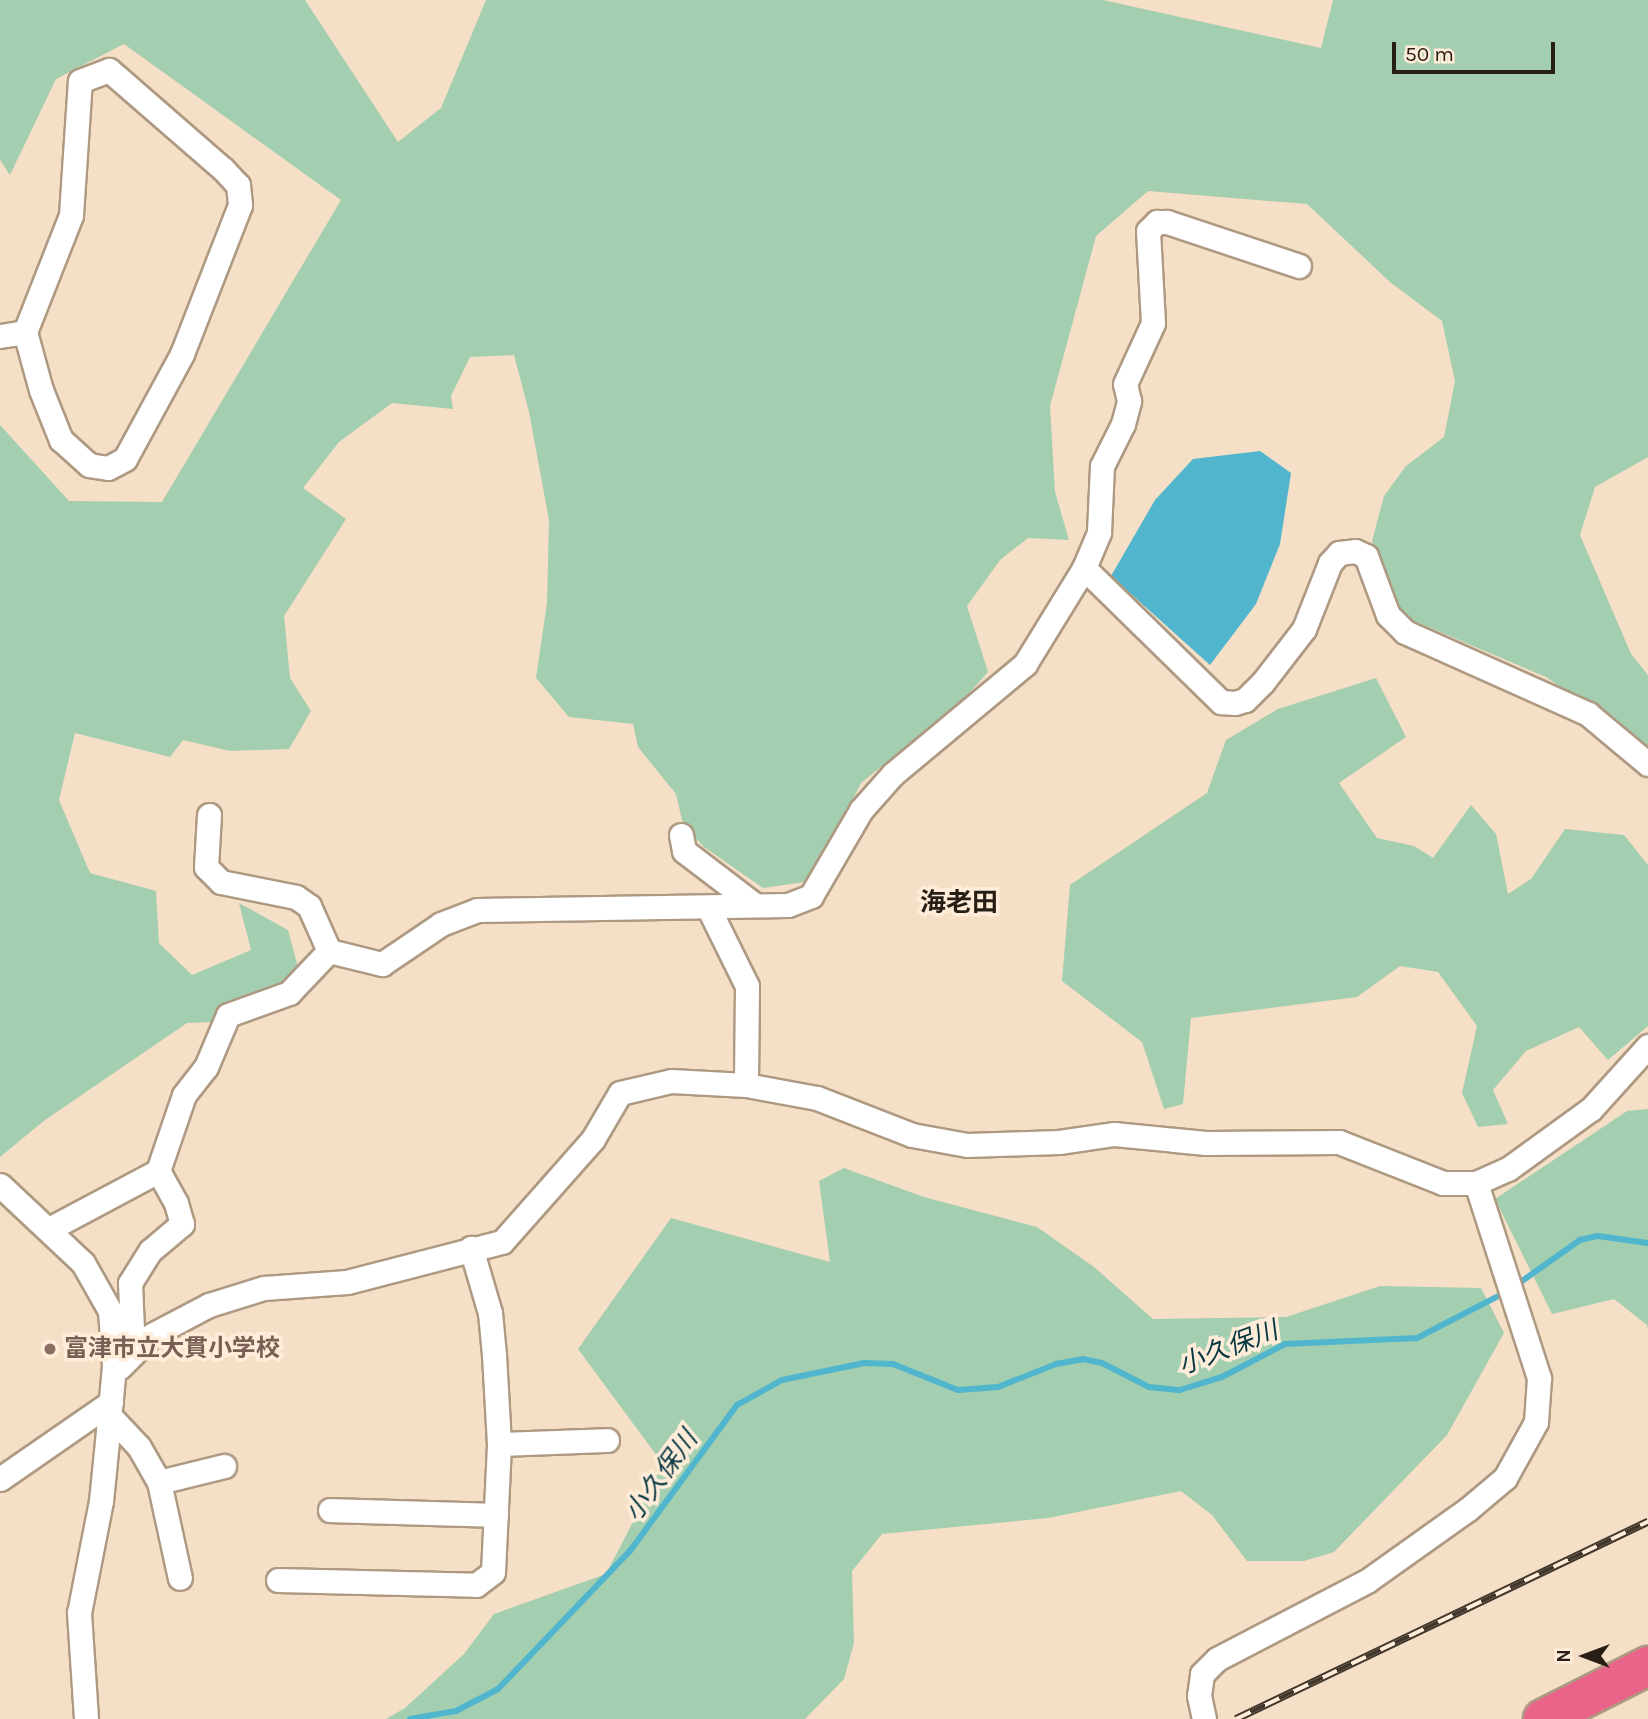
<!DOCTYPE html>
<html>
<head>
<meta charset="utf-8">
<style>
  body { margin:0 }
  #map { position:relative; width:1648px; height:1719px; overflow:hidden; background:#f5dfc6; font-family:Karla,"Noto Sans JP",sans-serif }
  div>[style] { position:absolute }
  .green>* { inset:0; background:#a3ceaf }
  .water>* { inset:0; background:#51b6cd }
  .stream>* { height:6px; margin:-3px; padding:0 3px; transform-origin:3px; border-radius:3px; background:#51b6cd }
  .roads { filter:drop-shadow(2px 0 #ae9982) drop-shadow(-2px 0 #ae9982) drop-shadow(0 2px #ae9982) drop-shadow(0 -2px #ae9982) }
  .street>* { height:23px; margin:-11.5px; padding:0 11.5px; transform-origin:11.5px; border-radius:11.5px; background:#fff }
  .highway>* { height:38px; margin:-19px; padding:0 19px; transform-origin:19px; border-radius:19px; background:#ea648a }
  .rail>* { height:8px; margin-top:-4px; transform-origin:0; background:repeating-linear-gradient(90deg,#ffedd9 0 16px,#41372c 0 32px); box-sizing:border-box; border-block:2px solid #41372c }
  .dots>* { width:19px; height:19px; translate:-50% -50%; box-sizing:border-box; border:4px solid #ffedd9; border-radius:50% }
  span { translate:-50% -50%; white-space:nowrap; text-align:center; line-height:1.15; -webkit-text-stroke:7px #ffedd9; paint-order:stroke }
  .education-label { font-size:24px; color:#785e54; font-weight:700 }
  .left { translate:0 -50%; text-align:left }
  .neighbourhood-label { font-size:26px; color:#271f16; font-weight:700 }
  .water-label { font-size:26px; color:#083943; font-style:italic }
  .north { position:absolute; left:1550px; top:1621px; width:70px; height:70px; -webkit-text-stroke:5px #ffedd9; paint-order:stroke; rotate:270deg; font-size:19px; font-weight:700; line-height:28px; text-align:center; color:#271f16 }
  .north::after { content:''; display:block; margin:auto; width:24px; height:32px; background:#271f16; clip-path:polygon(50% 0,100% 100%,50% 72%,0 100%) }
  .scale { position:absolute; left:1392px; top:42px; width:163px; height:32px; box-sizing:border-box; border:4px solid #271f16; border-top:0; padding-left:9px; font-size:21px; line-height:24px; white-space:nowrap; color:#271f16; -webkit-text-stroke:5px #ffedd9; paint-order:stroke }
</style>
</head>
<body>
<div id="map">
  <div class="green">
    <div style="clip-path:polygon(0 0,305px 0,398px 142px,441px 108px,486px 0,1103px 0,1321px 48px,1333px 0,1648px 0,1648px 457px,1595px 487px,1580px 535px,1631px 654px,1648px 675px,1648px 747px,1546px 677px,1400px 615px,1372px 541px,1384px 496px,1406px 466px,1444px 437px,1455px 381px,1442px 321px,1390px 282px,1307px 204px,1148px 191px,1096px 236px,1050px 406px,1055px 492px,1069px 540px,1028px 538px,1000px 560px,967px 606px,988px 672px,961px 702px,861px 783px,812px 881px,763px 888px,704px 847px,683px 824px,676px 794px,638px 747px,633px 724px,569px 717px,536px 678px,547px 603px,549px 520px,529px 412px,514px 355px,470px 357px,451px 396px,453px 409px,392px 403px,339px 442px,303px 488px,346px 519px,284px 616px,290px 678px,311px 711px,289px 749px,230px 751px,183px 740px,170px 757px,75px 733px,59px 800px,90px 873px,156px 891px,159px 943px,192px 975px,251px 950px,239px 903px,288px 930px,299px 971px,212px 1022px,187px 1023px,45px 1120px,0 1157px,0 425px,69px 501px,162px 502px,341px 200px,124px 44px,56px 79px,10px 175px,0 160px)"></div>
    <div style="clip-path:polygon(1376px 678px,1406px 737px,1339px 783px,1377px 838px,1414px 846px,1433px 858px,1471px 805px,1496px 834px,1508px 894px,1531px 879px,1565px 829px,1624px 835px,1648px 865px,1648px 1026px,1608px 1060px,1579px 1027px,1526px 1051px,1493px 1090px,1508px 1124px,1478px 1127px,1462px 1093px,1477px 1026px,1438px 972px,1400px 966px,1357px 997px,1191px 1018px,1183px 1104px,1164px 1109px,1142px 1042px,1062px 981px,1070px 885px,1207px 793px,1226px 740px,1278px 709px)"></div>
    <div style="clip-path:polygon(1648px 1109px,1648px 1330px,1647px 1325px,1614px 1299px,1552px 1314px,1495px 1199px,1627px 1111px)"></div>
    <div style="clip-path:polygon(844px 1168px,924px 1197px,1037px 1227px,1094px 1267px,1153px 1319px,1286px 1317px,1380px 1286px,1481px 1288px,1504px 1333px,1447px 1435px,1334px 1552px,1304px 1561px,1247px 1561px,1212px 1515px,1181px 1491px,1048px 1518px,882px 1534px,852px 1571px,854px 1643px,844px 1679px,805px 1719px,386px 1719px,405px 1708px,464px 1654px,494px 1614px,606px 1574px,663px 1464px,578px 1349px,671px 1218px,830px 1262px,819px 1181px)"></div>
  </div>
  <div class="water">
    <div style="clip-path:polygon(1260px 451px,1291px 473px,1280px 544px,1256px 604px,1210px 665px,1111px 576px,1155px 500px,1193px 459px)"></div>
  </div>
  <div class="stream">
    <div style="left:1515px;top:1286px;width:80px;rotate:-35.3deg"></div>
    <div style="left:1580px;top:1240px;width:18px;rotate:-13deg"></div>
    <div style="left:1598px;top:1236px;width:50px;rotate:8deg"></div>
    <div style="left:410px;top:1719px;width:47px;rotate:-9.9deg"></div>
    <div style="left:456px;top:1711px;width:47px;rotate:-27.6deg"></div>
    <div style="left:498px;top:1689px;width:191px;rotate:-46.3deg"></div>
    <div style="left:630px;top:1551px;width:181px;rotate:-53.8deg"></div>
    <div style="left:737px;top:1405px;width:51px;rotate:-29.1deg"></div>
    <div style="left:782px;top:1380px;width:84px;rotate:-11.7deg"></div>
    <div style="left:864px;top:1363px;width:29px;rotate:2deg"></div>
    <div style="left:893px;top:1364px;width:70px;rotate:21.8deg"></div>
    <div style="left:958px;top:1390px;width:40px;rotate:-4.3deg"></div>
    <div style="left:998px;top:1387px;width:62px;rotate:-21.6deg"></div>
    <div style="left:1056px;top:1364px;width:27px;rotate:-10deg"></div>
    <div style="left:1083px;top:1359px;width:19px;rotate:12deg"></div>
    <div style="left:1102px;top:1363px;width:53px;rotate:27.1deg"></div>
    <div style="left:1149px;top:1387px;width:31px;rotate:6deg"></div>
    <div style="left:1180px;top:1390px;width:44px;rotate:-17.2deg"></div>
    <div style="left:1222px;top:1377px;width:71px;rotate:-27.6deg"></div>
    <div style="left:1285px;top:1344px;width:132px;rotate:-2.6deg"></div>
    <div style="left:1417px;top:1338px;width:100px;rotate:-27.3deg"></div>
  </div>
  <div class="roads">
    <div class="street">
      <div style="left:109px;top:70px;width:151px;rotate:41deg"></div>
      <div style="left:223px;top:169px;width:22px;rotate:47deg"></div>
      <div style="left:238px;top:185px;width:20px;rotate:84deg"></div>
      <div style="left:240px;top:205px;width:160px;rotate:111.3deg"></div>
      <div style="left:182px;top:354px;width:119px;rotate:118.5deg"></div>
      <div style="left:125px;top:459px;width:19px;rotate:152deg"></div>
      <div style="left:108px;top:468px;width:19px;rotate:-171deg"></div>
      <div style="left:89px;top:465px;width:38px;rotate:-138deg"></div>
      <div style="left:61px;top:440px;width:54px;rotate:-111.8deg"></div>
      <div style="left:41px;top:390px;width:60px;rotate:-105.4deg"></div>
      <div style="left:25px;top:332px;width:126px;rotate:-68.5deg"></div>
      <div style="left:71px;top:215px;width:134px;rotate:-86.2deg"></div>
      <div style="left:80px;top:81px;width:31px;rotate:-21deg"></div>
      <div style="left:0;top:336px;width:25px;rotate:-9deg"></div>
      <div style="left:1084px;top:568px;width:192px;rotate:44.4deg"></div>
      <div style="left:1221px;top:702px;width:14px;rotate:4deg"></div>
      <div style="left:1235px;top:703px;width:10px;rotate:-17deg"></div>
      <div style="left:1245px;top:700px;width:25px;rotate:-45deg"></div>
      <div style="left:1263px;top:682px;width:67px;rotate:-52.3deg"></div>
      <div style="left:1304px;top:629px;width:71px;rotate:-68.5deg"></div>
      <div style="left:1330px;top:563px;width:13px;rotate:-48deg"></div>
      <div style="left:1339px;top:553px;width:16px;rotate:-7deg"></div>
      <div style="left:1355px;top:551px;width:12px;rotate:24deg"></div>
      <div style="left:1366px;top:556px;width:63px;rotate:69.6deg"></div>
      <div style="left:1388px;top:615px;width:24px;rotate:45deg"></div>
      <div style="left:1405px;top:632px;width:201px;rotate:24.1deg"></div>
      <div style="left:1588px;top:714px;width:78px;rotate:39.8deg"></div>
      <div style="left:209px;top:815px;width:52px;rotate:93.3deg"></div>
      <div style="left:206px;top:867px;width:21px;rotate:45deg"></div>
      <div style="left:221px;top:882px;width:76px;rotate:11.3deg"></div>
      <div style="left:296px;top:897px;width:16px;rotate:35deg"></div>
      <div style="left:309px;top:906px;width:49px;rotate:66deg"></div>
      <div style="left:681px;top:835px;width:16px;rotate:79deg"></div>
      <div style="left:684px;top:851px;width:89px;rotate:37.3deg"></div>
      <div style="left:708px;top:907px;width:88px;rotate:63.7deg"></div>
      <div style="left:747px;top:986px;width:99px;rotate:90.6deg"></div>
      <div style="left:0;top:1185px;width:114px;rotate:43.2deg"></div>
      <div style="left:83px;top:1263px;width:55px;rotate:60.6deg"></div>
      <div style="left:110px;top:1311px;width:55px;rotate:85.8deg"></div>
      <div style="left:114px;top:1366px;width:65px;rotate:95.3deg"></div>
      <div style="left:108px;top:1431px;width:70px;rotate:95.7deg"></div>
      <div style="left:101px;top:1501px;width:114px;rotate:101.1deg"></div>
      <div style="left:79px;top:1613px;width:106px;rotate:86.2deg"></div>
      <div style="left:51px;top:1228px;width:121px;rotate:-28deg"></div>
      <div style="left:114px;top:1366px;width:41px;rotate:-64.1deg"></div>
      <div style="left:132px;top:1329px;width:46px;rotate:-92.5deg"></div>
      <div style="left:130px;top:1283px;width:38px;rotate:-58deg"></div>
      <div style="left:150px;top:1251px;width:42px;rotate:-40.2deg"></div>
      <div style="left:182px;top:1224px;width:22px;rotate:-106deg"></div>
      <div style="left:176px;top:1203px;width:37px;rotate:-119deg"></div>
      <div style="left:158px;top:1171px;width:80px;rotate:-71.1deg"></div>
      <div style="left:184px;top:1095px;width:36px;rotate:-52deg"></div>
      <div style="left:206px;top:1067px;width:56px;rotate:-67.1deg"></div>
      <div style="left:228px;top:1015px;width:65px;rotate:-19.8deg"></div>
      <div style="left:289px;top:993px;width:58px;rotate:-46.4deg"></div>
      <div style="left:329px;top:951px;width:55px;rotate:13.8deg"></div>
      <div style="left:382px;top:964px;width:71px;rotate:-34.1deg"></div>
      <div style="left:441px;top:924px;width:39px;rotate:-21deg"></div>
      <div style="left:477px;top:910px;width:311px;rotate:-0.9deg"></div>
      <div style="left:788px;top:905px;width:25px;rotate:-21deg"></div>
      <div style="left:811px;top:896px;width:99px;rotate:-59.8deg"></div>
      <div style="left:861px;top:810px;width:48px;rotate:-48.4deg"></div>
      <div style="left:893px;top:774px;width:172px;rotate:-39.8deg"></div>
      <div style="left:1025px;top:664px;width:113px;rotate:-58.4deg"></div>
      <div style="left:1084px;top:568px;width:39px;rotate:-67deg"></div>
      <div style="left:1099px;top:532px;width:66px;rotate:-87.4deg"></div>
      <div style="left:1102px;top:466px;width:47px;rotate:-63.4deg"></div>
      <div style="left:1123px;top:424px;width:24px;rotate:-75deg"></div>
      <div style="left:1129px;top:401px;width:17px;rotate:-103deg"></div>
      <div style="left:1125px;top:384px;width:67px;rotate:-65.3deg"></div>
      <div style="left:1153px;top:323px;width:92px;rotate:-93.1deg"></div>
      <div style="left:1148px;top:231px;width:13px;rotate:-45deg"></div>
      <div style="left:1157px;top:222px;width:10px"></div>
      <div style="left:1167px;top:222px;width:139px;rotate:18.4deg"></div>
      <div style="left:120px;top:1367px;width:45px;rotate:-45deg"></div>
      <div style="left:152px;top:1335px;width:64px;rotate:-27.8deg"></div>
      <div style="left:209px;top:1305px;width:58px;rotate:-17.2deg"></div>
      <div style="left:264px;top:1288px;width:83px;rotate:-4.1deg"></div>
      <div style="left:347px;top:1282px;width:160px;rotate:-14.5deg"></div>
      <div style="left:502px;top:1242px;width:137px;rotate:-48.5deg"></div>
      <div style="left:593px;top:1139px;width:53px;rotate:-59.6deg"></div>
      <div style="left:620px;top:1093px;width:52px;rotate:-13.2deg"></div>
      <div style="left:671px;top:1081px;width:75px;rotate:3.1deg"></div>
      <div style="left:746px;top:1085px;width:72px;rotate:10.4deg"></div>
      <div style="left:817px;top:1098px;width:102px;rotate:21.3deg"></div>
      <div style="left:912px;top:1135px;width:56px;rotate:10.3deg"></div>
      <div style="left:967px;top:1145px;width:92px;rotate:-1.9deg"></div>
      <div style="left:1059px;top:1142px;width:56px;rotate:-8.3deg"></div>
      <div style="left:1114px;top:1134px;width:92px;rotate:5.6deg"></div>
      <div style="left:1206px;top:1143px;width:133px;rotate:-0.4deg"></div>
      <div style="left:1339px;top:1142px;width:112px;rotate:21.5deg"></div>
      <div style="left:1443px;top:1183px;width:33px"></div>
      <div style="left:1476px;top:1183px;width:35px;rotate:-24deg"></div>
      <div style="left:1508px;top:1169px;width:102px;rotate:-35.9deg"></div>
      <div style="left:1591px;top:1109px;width:85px;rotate:-47.9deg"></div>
      <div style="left:110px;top:1416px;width:42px;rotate:46.9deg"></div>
      <div style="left:139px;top:1447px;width:40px;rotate:60.3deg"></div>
      <div style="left:159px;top:1482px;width:98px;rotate:77.7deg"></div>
      <div style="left:499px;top:1444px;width:108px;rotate:-2.1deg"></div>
      <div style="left:0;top:1479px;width:135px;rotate:-34.7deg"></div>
      <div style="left:159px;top:1482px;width:67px;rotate:-13.8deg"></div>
      <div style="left:330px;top:1510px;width:166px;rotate:1.7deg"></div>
      <div style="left:278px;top:1580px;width:198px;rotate:1.4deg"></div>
      <div style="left:476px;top:1585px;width:21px;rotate:-37deg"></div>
      <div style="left:493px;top:1572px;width:128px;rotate:-87.3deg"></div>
      <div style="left:499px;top:1444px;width:89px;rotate:-93.2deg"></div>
      <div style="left:494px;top:1355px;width:42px;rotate:-95.4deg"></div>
      <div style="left:490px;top:1313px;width:68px;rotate:-106.3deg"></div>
      <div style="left:1204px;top:1719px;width:24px;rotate:-102deg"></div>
      <div style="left:1199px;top:1696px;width:22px;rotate:-82deg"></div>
      <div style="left:1202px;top:1674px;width:21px;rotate:-45deg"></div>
      <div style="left:1217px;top:1659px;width:169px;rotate:-27.5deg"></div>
      <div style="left:1367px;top:1581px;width:123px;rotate:-35.4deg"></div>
      <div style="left:1467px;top:1510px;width:50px;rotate:-40.1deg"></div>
      <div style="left:1505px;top:1478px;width:64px;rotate:-61deg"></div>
      <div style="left:1536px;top:1422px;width:44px;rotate:-86.1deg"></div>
      <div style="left:1539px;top:1378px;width:205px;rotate:-107.9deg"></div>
    </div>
    <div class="highway">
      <div style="left:1543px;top:1719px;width:118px;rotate:-26.8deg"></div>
    </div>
  </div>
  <div class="rail">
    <div style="left:1236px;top:1719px;width:457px;rotate:-25.6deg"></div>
  </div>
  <div class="dots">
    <div style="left:50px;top:1349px;background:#8d6e63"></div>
  </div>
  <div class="education-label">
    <span class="left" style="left:64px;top:1349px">富津市立大貫小学校</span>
  </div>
  <div class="neighbourhood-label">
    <span style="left:959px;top:903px">海老田</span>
  </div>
  <div class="water-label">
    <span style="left:1228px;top:1348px;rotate:-21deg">小久保川</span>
    <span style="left:661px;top:1476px;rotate:-54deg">小久保川</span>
  </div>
  <div class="north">N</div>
  <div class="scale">50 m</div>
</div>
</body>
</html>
